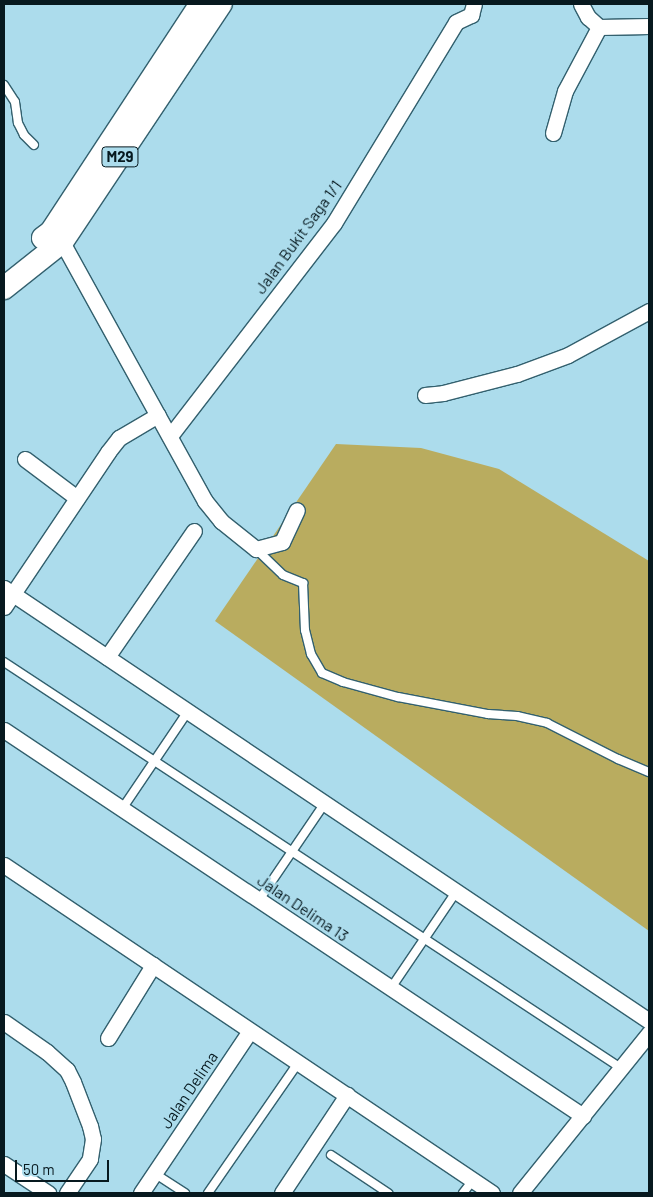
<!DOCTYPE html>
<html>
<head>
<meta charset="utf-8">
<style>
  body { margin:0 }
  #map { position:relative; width:653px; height:1197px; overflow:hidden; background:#acdcec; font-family:Barlow,sans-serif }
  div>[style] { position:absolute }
  .green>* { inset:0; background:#b9ac5f }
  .roads { filter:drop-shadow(1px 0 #33606e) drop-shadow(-1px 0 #33606e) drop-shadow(0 1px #33606e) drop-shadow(0 -1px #33606e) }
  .lane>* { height:8px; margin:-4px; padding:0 4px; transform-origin:4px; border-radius:4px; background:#fff }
  .street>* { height:15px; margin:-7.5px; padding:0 7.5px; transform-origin:7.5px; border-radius:7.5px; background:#fff }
  .primary>* { height:22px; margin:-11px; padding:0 11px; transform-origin:11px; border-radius:11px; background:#fff }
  span { translate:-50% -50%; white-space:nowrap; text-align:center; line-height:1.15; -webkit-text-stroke:5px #acdcec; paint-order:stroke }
  .shield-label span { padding:1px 4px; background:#acdcec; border:1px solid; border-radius:4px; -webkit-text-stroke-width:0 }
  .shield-label { font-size:15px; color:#07191f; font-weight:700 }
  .street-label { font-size:16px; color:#07191f }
  .frame { position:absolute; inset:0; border:5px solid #07191f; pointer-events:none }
  .scale { position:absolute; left:15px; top:1160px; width:94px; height:22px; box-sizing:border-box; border:2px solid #07191f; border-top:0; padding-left:6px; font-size:15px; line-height:18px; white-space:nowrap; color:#07191f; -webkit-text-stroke:4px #acdcec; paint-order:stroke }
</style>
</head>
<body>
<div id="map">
  <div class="green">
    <div style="clip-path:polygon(336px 444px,421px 448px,499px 469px,649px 561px,649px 931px,215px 621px)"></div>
  </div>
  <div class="roads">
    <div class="lane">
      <div style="left:4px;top:85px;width:20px;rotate:57deg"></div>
      <div style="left:15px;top:102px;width:21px;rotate:82deg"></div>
      <div style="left:18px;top:123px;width:13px;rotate:63deg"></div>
      <div style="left:24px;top:135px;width:14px;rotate:45deg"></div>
      <div style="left:256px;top:549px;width:37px;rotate:44deg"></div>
      <div style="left:283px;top:575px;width:22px;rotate:22deg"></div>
      <div style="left:303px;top:583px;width:47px;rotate:87.6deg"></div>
      <div style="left:305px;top:630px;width:25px;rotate:76deg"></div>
      <div style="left:311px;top:654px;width:22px;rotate:60deg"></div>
      <div style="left:322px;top:673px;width:23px;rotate:23deg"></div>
      <div style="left:343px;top:682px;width:57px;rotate:15.3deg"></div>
      <div style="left:398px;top:697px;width:92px;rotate:10.7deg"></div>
      <div style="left:488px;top:714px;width:29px;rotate:4deg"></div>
      <div style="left:517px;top:716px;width:31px;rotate:13deg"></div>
      <div style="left:547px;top:723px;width:80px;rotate:26.9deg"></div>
      <div style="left:618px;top:759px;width:34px;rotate:23deg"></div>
      <div style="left:4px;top:662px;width:739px;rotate:33.35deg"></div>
      <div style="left:122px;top:809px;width:118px;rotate:-56deg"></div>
      <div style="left:259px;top:900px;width:117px;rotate:-55.8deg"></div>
      <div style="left:391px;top:988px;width:116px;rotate:-55.9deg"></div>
      <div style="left:331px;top:1155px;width:69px;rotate:33.7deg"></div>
      <div style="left:154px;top:1173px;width:37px;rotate:33deg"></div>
      <div style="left:208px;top:1193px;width:158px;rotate:-55.3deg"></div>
      <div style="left:463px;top:1193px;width:16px;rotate:-52deg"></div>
    </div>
    <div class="street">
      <div style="left:581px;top:4px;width:15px;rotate:62deg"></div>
      <div style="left:588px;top:17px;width:15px;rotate:42deg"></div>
      <div style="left:599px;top:27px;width:50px;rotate:-1.1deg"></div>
      <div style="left:553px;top:133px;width:44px;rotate:-74.1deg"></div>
      <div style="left:565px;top:91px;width:72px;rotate:-62deg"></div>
      <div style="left:62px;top:242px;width:296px;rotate:61.1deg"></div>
      <div style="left:205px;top:501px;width:26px;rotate:51deg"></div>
      <div style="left:221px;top:521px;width:45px;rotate:38.7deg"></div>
      <div style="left:256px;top:549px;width:27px;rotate:-15deg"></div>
      <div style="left:282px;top:542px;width:35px;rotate:-65deg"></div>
      <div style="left:425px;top:395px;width:18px;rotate:-6deg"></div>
      <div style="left:443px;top:393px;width:76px;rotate:-14.4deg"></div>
      <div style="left:517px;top:374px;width:54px;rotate:-20.4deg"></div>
      <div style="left:568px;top:355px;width:92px;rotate:-28.5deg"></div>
      <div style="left:170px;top:436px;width:269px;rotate:-52.4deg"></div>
      <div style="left:334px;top:223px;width:235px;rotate:-58.7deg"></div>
      <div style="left:456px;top:22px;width:17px;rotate:-25deg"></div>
      <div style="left:471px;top:15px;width:11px;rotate:-75deg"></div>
      <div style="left:25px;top:459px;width:65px;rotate:36.9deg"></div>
      <div style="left:4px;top:588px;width:777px;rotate:33.87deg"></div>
      <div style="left:4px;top:607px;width:187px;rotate:-56.1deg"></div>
      <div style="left:108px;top:452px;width:18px;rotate:-52deg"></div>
      <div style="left:119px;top:438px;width:45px;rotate:-30.5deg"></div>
      <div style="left:107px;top:657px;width:153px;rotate:-55.4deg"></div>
      <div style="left:4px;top:730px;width:696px;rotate:33.69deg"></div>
      <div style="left:4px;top:865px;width:588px;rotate:33.91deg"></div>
      <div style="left:4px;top:1022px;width:52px;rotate:34.9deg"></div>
      <div style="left:47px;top:1052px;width:27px;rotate:42deg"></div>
      <div style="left:67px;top:1070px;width:13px;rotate:63deg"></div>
      <div style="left:73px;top:1082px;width:47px;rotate:68.9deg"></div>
      <div style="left:90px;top:1126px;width:13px;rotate:77deg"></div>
      <div style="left:93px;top:1139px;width:20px;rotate:99deg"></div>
      <div style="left:90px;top:1159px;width:41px;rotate:124.1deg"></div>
      <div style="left:108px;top:1038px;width:86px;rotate:-58.3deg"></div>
      <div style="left:4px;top:1164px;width:53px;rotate:33.4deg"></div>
      <div style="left:141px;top:1193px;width:195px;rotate:-56.1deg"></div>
      <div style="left:282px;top:1193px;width:118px;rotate:-56.4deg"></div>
      <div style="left:520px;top:1193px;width:206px;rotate:-51.1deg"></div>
    </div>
    <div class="primary">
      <div style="left:43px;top:238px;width:10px;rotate:-37deg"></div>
      <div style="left:51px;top:232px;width:273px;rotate:-56.7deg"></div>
      <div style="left:4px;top:288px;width:74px;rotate:-38.4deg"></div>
      <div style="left:62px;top:242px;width:286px;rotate:-56.3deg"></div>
    </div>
  </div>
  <div class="shield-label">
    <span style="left:120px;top:157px">M29</span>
  </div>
  <div class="street-label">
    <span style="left:298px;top:237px;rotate:-54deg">Jalan Bukit Saga 1/1</span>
    <span style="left:303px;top:908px;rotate:34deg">Jalan Delima 13</span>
    <span style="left:189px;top:1090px;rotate:-56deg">Jalan Delima</span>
  </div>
  <div class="frame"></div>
  <div class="scale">50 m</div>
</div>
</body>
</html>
